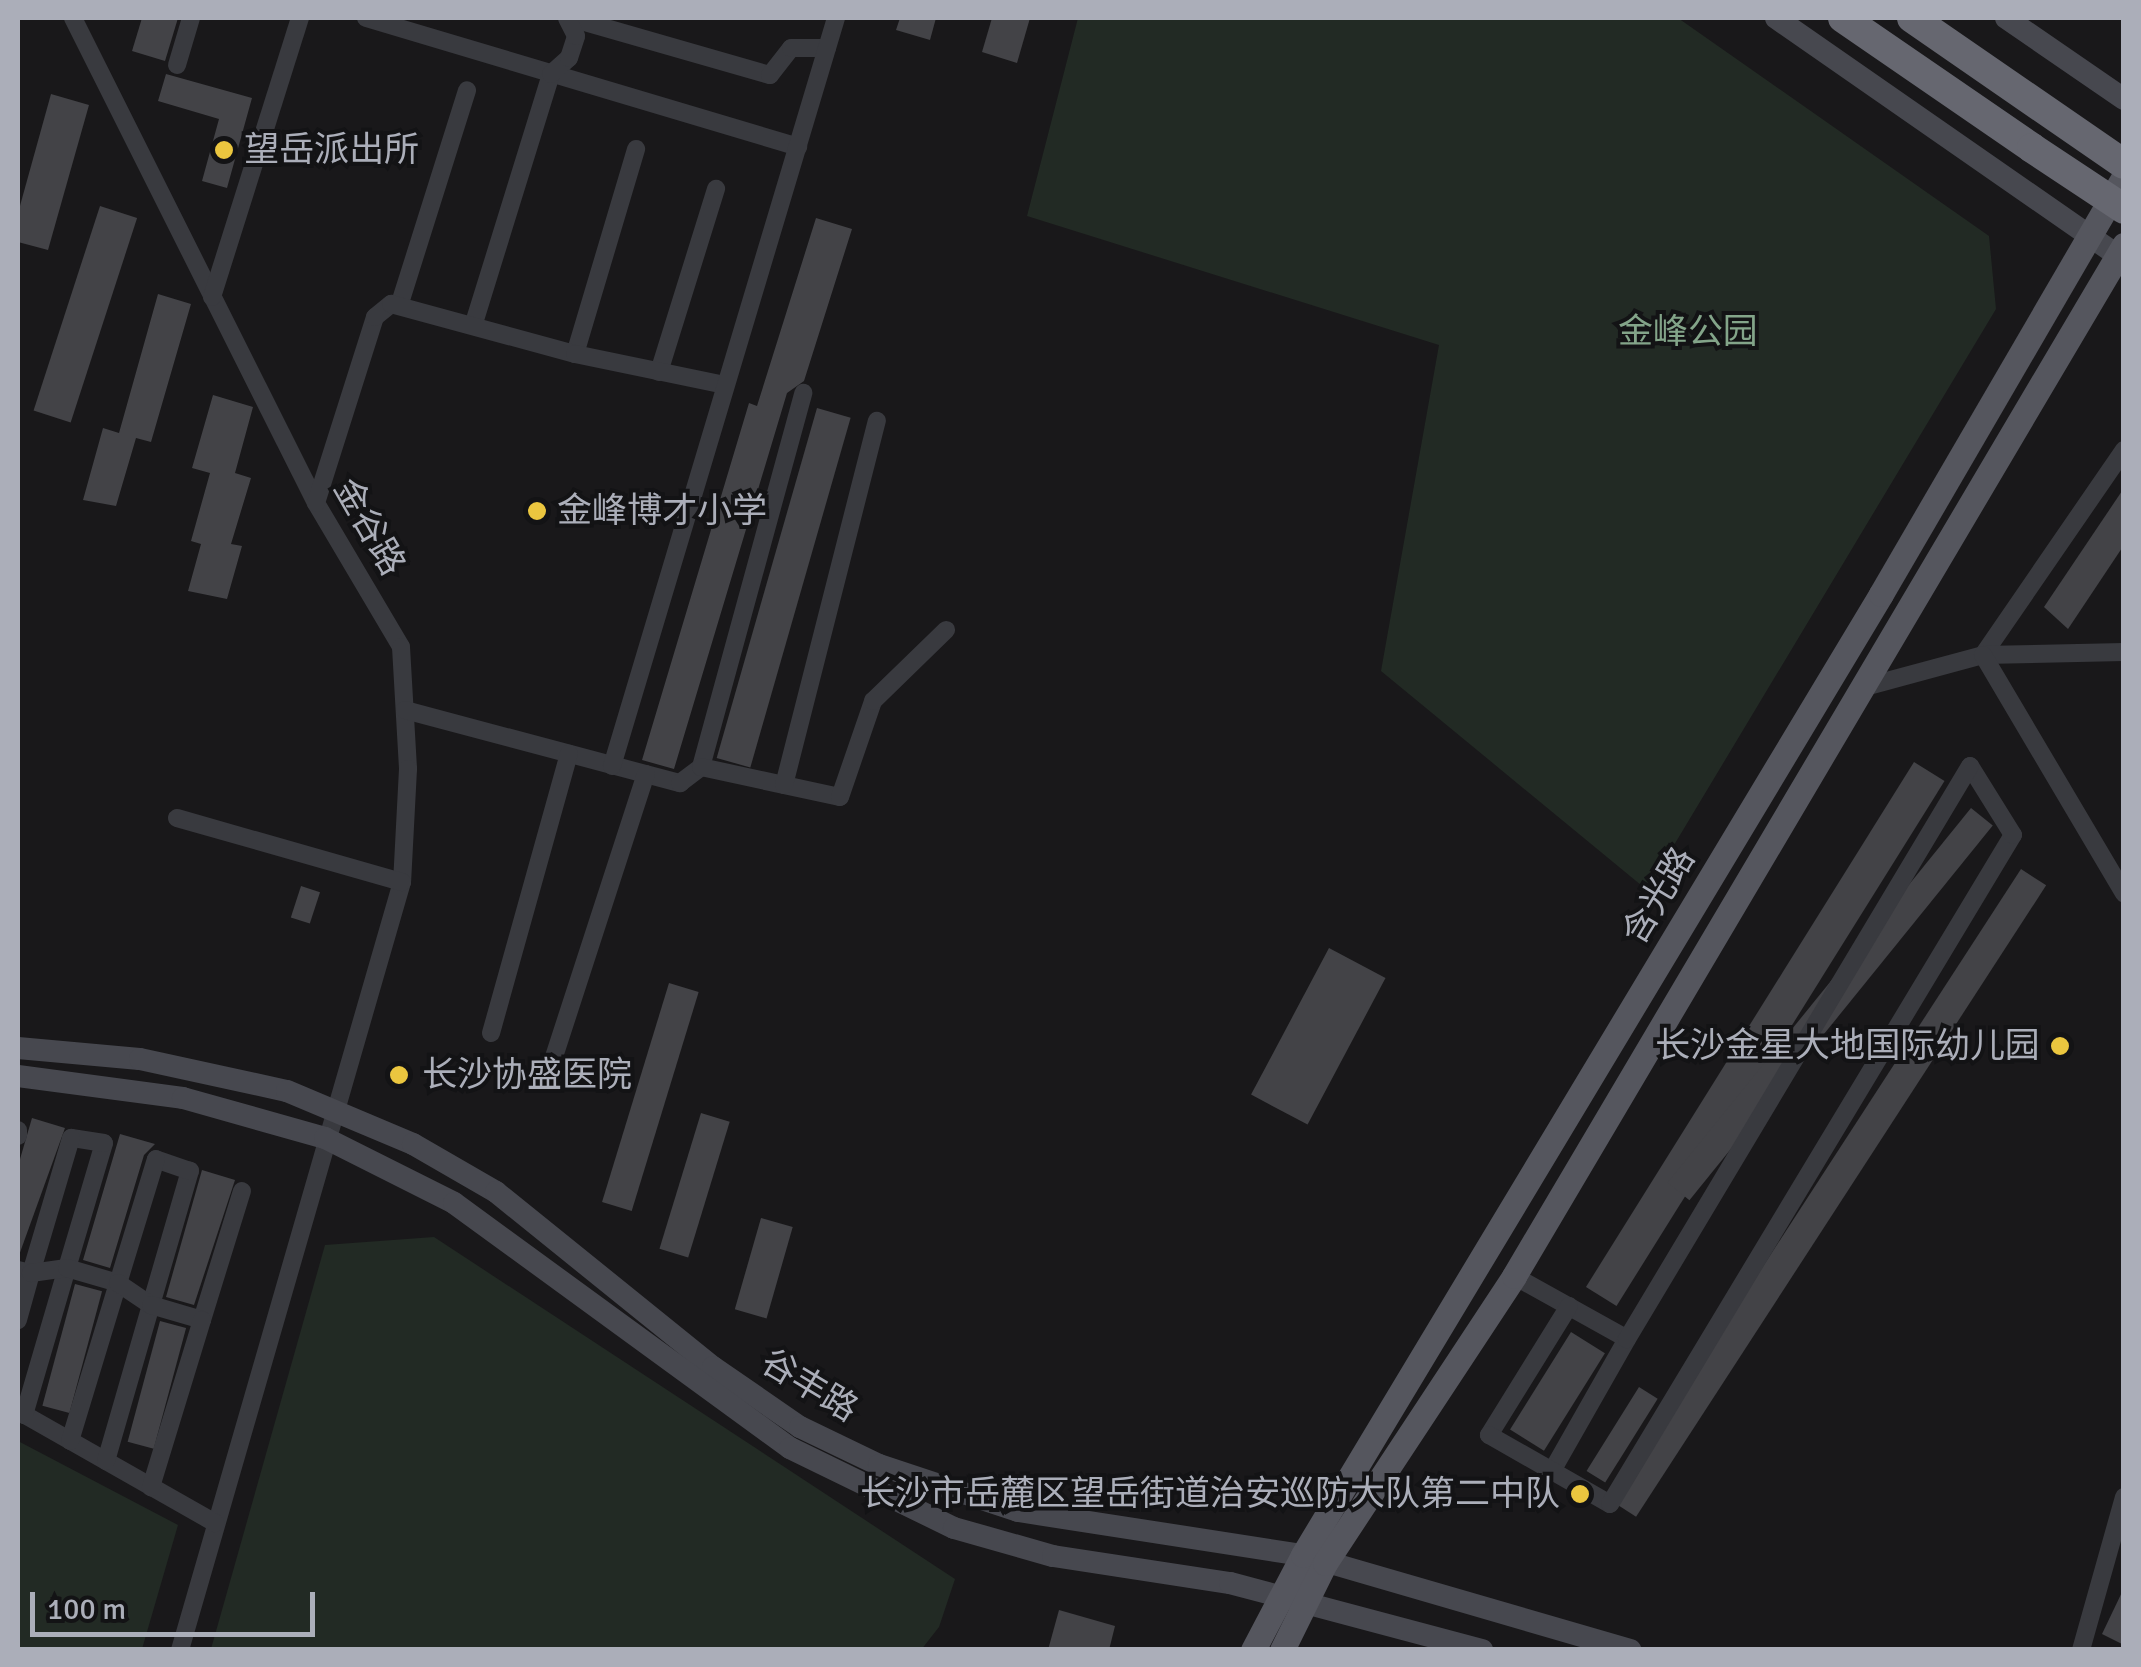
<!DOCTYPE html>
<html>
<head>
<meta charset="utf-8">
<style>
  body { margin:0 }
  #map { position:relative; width:2141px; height:1667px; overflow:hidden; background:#19181a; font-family:Signika,"Noto Sans SC",sans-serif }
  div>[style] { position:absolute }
  .green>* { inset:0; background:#222a24 }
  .building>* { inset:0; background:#434347; transform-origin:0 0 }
  .street>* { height:18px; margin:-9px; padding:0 9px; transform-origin:9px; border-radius:9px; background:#393a3f }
  .secondary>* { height:22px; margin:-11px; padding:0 11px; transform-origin:11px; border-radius:11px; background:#47484f }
  .primary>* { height:25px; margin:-12.5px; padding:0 12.5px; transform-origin:12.5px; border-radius:12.5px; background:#55565e }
  .highway>* { height:30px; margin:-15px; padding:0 15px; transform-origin:15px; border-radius:15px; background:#666770 }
  .highway-bridge>* { height:30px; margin:-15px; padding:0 15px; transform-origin:15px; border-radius:15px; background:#666770 }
  .dots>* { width:28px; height:28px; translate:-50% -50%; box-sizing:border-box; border:5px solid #131315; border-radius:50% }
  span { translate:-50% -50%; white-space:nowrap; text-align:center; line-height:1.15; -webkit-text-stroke:8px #131315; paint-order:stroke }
  .poi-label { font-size:35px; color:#abaeb9 }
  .left { translate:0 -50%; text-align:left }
  .right { translate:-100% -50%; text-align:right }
  .park-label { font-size:35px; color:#83a489 }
  .street-label { font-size:35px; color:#abaeb9 }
  .frame { position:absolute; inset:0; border:20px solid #abaeb9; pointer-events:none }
  .scale { position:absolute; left:30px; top:1592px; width:285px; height:45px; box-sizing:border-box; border:5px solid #abaeb9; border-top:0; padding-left:12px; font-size:30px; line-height:35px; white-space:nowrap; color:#abaeb9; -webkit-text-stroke:8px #131315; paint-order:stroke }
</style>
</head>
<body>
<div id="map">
  <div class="green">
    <div style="clip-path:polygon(1078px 18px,1678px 18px,1989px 236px,1996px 309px,1647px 890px,1381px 671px,1439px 345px,1027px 216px)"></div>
    <div style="clip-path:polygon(434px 1237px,955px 1579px,939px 1627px,921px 1650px,211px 1649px,325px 1245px)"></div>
    <div style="clip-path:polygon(18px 1441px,178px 1525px,142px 1649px,18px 1649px)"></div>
  </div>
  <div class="building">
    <div style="clip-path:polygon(142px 18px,178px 18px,165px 61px,132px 51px)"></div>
    <div style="clip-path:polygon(900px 18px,936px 18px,930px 40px,896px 30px)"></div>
    <div style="clip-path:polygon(992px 18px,1030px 18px,1017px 63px,982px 52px)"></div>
    <div style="clip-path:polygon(166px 74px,252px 98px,227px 188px,202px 181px,219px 119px,158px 101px)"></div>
    <div style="clip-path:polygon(51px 94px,89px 105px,48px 250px,18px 242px,18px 213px)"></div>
    <div style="left:100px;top:206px;width:39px;height:215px;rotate:18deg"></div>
    <div style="clip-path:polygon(816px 218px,852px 229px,804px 381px,787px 393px,674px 769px,642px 760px,749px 403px,757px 406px)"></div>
    <div style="clip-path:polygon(158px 294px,191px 304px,151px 442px,136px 438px,116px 506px,83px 500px,103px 428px,119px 433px)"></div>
    <div style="clip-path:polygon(213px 395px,253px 407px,235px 473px,251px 478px,231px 544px,242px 546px,227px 599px,188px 591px,201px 544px,191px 541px,210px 473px,192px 468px)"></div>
    <div style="left:817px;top:408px;width:35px;height:364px;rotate:16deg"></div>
    <div style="clip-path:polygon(2124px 488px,2124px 545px,2068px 629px,2044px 607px)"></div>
    <div style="left:1914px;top:762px;width:36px;height:619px;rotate:32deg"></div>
    <div style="left:1971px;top:808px;width:28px;height:482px;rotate:39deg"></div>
    <div style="left:2021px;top:869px;width:30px;height:753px;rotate:33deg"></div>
    <div style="left:301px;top:886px;width:20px;height:33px;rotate:18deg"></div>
    <div style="left:1329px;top:948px;width:64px;height:166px;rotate:28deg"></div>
    <div style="left:669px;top:983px;width:31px;height:229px;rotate:17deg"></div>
    <div style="left:701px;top:1113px;width:30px;height:142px;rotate:17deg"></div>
    <div style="clip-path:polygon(32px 1118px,65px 1128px,18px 1258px,18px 1166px)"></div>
    <div style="clip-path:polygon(120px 1134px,155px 1144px,144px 1155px,110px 1268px,83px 1260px)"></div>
    <div style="clip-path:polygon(202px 1170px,235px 1180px,194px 1305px,166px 1297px)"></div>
    <div style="left:761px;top:1218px;width:33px;height:95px;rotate:16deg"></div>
    <div style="left:75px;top:1284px;width:28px;height:126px;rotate:15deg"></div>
    <div style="left:160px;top:1321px;width:27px;height:125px;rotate:15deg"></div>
    <div style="left:1571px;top:1332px;width:40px;height:115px;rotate:32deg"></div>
    <div style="left:1639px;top:1387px;width:22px;height:99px;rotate:32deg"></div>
    <div style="clip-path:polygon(2124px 1588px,2124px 1645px,2102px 1634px)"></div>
    <div style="clip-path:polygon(1059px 1610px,1115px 1626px,1109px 1650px,1048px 1650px)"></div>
  </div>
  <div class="street">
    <div style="left:73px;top:18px;width:542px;rotate:63.39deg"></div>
    <div style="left:316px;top:503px;width:167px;rotate:59.4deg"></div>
    <div style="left:401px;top:647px;width:122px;rotate:86.7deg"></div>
    <div style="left:408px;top:769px;width:113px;rotate:93deg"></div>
    <div style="left:402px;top:882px;width:799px;rotate:106.12deg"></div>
    <div style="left:366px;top:18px;width:451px;rotate:16.6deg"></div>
    <div style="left:571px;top:18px;width:207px;rotate:16deg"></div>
    <div style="left:770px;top:75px;width:34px;rotate:-52deg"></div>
    <div style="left:791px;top:48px;width:36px"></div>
    <div style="left:177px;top:65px;width:49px;rotate:-73.4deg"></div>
    <div style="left:212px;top:297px;width:293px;rotate:-72.5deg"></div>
    <div style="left:400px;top:303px;width:223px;rotate:-72.5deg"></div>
    <div style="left:474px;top:323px;width:261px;rotate:-72.8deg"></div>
    <div style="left:551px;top:74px;width:24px;rotate:-42deg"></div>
    <div style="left:569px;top:58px;width:23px;rotate:-72deg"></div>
    <div style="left:576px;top:36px;width:20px;rotate:-117deg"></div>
    <div style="left:575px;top:354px;width:214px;rotate:-73.4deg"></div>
    <div style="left:659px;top:372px;width:192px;rotate:-72.7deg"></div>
    <div style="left:316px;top:503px;width:195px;rotate:-72.4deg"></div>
    <div style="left:375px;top:317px;width:21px;rotate:-39deg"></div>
    <div style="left:391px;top:304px;width:191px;rotate:15.2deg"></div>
    <div style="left:575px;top:354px;width:153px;rotate:11.7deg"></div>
    <div style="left:1983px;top:655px;width:249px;rotate:-55.5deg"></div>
    <div style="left:1983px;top:655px;width:141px;rotate:-1.2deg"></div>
    <div style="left:1861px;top:688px;width:126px;rotate:-15.1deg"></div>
    <div style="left:1983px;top:655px;width:277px;rotate:59.4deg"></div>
    <div style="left:405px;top:710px;width:285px;rotate:14.9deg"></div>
    <div style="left:680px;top:783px;width:26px;rotate:-37deg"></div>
    <div style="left:701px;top:767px;width:388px;rotate:-74.7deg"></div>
    <div style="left:612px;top:766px;width:781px;rotate:-73.33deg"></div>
    <div style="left:701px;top:767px;width:142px;rotate:12.2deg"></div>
    <div style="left:840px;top:797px;width:102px;rotate:-71deg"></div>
    <div style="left:873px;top:701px;width:102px;rotate:-44.2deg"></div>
    <div style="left:784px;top:785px;width:376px;rotate:-75.7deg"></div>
    <div style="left:177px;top:818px;width:234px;rotate:15.9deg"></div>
    <div style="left:491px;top:1033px;width:290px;rotate:-74.4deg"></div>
    <div style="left:551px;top:1066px;width:307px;rotate:-72deg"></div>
    <div style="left:18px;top:1130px;width:6px;rotate:90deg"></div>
    <div style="left:18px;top:1270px;width:13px;rotate:13deg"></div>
    <div style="left:31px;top:1273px;width:49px;rotate:105.5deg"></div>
    <div style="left:1514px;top:1276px;width:129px;rotate:29.1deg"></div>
    <div style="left:1627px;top:1339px;width:150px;rotate:119.6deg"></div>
    <div style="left:1569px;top:1306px;width:152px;rotate:121.8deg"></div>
    <div style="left:1489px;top:1435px;width:139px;rotate:29.7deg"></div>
    <div style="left:1610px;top:1504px;width:781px;rotate:-58.94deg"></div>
    <div style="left:2013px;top:835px;width:81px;rotate:-121.9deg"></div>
    <div style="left:1970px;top:766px;width:668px;rotate:120.9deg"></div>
    <div style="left:202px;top:1320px;width:135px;rotate:-72.8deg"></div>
    <div style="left:18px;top:1411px;width:227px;rotate:29.6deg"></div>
    <div style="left:24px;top:1415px;width:153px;rotate:-73.7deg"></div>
    <div style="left:67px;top:1268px;width:130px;rotate:-73.5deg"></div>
    <div style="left:104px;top:1143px;width:33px;rotate:-171deg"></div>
    <div style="left:71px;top:1138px;width:141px;rotate:106.5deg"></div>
    <div style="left:31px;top:1273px;width:36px;rotate:-8deg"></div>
    <div style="left:67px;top:1268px;width:53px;rotate:16.4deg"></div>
    <div style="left:118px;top:1283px;width:165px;rotate:106.9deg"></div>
    <div style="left:106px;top:1461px;width:162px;rotate:-73.9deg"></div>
    <div style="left:151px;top:1305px;width:140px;rotate:-73.8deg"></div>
    <div style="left:190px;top:1171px;width:36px;rotate:-161deg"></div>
    <div style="left:156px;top:1159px;width:130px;rotate:107deg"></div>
    <div style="left:118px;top:1283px;width:40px;rotate:34deg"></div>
    <div style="left:151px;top:1305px;width:53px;rotate:16.4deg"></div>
    <div style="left:202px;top:1320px;width:175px;rotate:107deg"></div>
    <div style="left:2081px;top:1650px;width:159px;rotate:-74.3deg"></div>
  </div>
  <div class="secondary">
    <div style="left:1776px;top:18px;width:424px;rotate:34.8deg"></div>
    <div style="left:2006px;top:18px;width:143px;rotate:34.5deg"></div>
    <div style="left:18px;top:1048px;width:122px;rotate:5.2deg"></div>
    <div style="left:140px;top:1059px;width:150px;rotate:12.3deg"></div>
    <div style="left:287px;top:1091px;width:137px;rotate:22.8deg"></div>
    <div style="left:413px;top:1144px;width:96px;rotate:30deg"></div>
    <div style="left:496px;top:1192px;width:279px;rotate:38.9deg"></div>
    <div style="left:713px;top:1367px;width:106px;rotate:34.6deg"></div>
    <div style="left:800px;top:1427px;width:88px;rotate:25.7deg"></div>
    <div style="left:879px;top:1465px;width:146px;rotate:18.3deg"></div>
    <div style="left:1018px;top:1511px;width:288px;rotate:8.8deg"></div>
    <div style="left:1303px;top:1555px;width:341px;rotate:16.2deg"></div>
    <div style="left:18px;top:1076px;width:166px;rotate:7.6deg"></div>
    <div style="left:183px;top:1098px;width:148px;rotate:15.7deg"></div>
    <div style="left:325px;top:1138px;width:144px;rotate:26.7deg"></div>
    <div style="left:454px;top:1203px;width:416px;rotate:36.1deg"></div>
    <div style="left:790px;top:1448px;width:182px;rotate:26deg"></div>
    <div style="left:954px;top:1528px;width:103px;rotate:15.8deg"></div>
    <div style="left:1053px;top:1556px;width:179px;rotate:8.7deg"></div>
    <div style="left:1230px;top:1583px;width:261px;rotate:14.9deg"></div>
  </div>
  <div class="primary">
    <div style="left:1253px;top:1650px;width:107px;rotate:-62.2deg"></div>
    <div style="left:1303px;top:1555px;width:1121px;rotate:-58.97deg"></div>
    <div style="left:1881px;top:594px;width:484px;rotate:-59.8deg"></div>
    <div style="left:1282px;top:1650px;width:97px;rotate:-63.7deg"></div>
    <div style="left:1325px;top:1563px;width:344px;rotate:-56.6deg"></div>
    <div style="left:1514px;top:1276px;width:1198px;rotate:-59.39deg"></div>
  </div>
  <div class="highway">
    <div style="left:1843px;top:18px;width:229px;rotate:34.5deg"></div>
    <div style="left:1912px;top:18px;width:257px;rotate:34.6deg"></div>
  </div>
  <div class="highway-bridge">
    <div style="left:2032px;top:148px;width:110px;rotate:33.5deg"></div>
  </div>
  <div class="dots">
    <div style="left:224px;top:150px;background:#ebc63f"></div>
    <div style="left:537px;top:511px;background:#ebc63f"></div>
    <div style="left:2060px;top:1046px;background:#ebc63f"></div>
    <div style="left:399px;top:1075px;background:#ebc63f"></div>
    <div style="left:1580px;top:1494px;background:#ebc63f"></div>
  </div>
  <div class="poi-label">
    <span class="left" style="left:244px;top:150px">望岳派出所</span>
    <span class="left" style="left:557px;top:511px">金峰博才小学</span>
    <span class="right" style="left:2040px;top:1046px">长沙金星大地国际幼儿园</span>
    <span class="left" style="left:422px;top:1075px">长沙协盛医院</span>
    <span class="right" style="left:1560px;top:1494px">长沙市岳麓区望岳街道治安巡防大队第二中队</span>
  </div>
  <div class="park-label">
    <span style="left:1688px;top:332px">金峰公园</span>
  </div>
  <div class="street-label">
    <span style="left:369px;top:527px;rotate:60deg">金谷路</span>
    <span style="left:1659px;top:896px;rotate:-59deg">含光路</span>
    <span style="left:809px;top:1386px;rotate:31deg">谷丰路</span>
  </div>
  <div class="frame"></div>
  <div class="scale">100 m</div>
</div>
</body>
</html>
